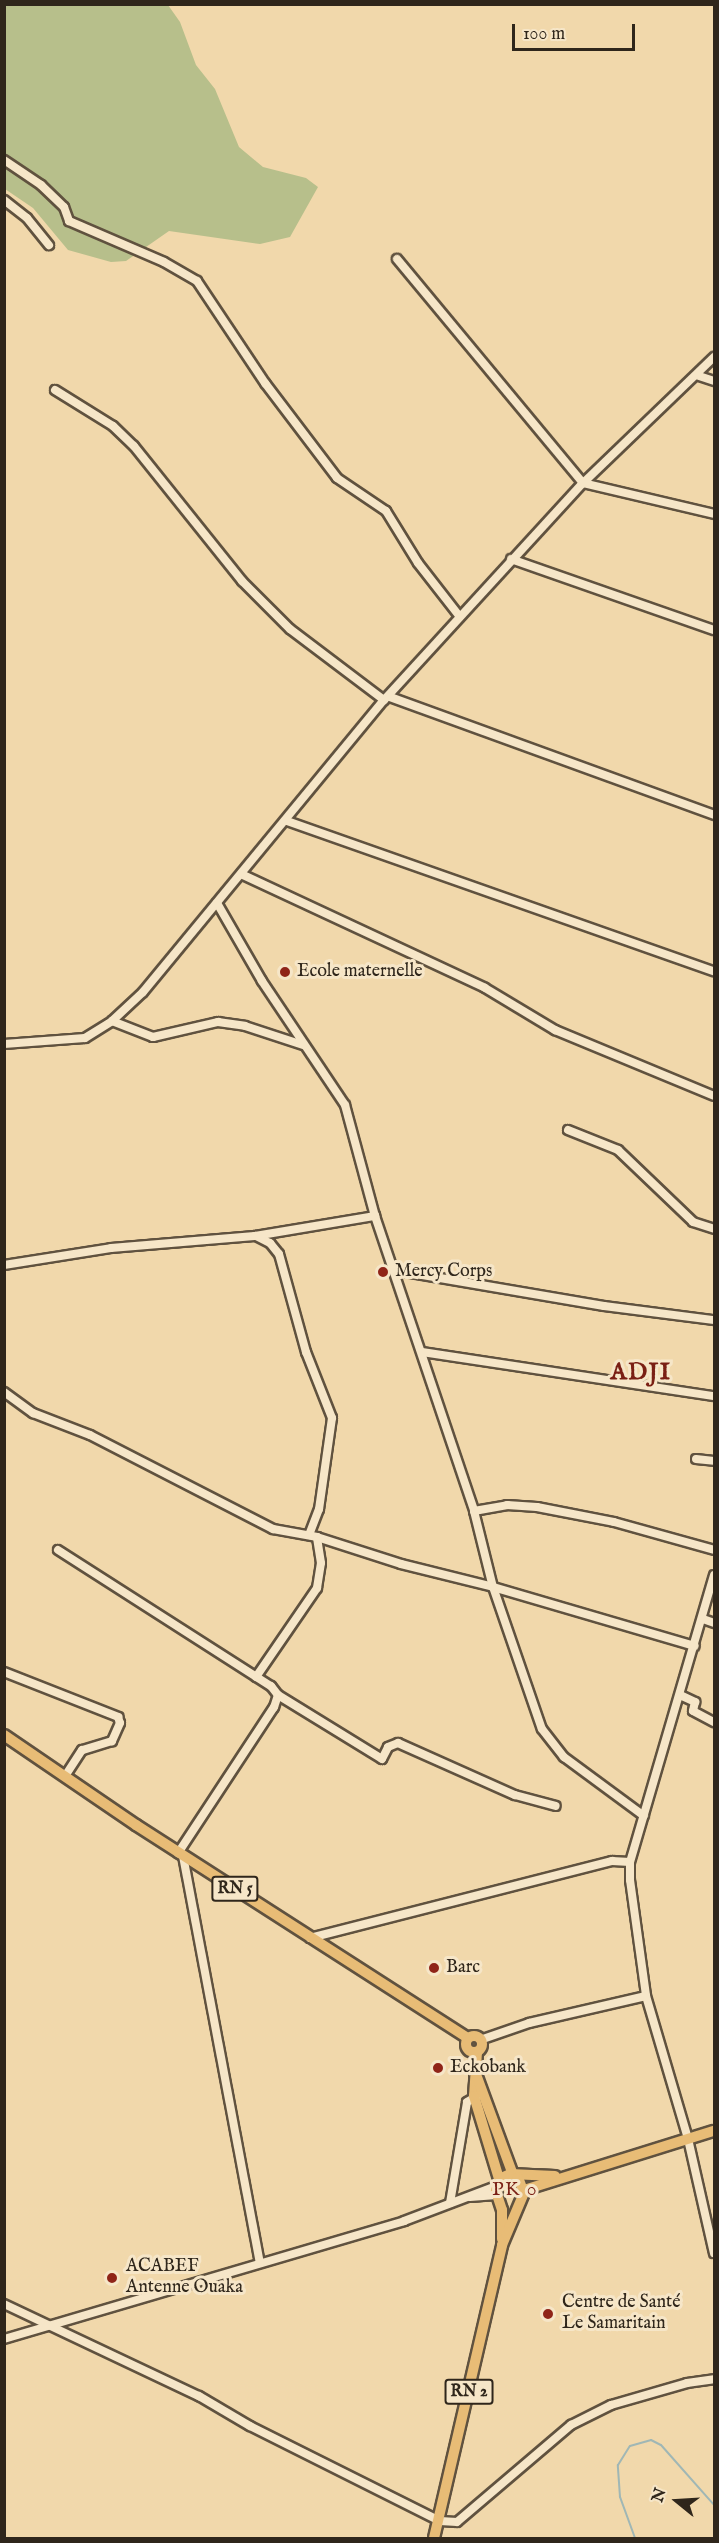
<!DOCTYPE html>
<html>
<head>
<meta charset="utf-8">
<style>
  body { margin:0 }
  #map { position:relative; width:719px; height:2543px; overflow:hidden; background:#f1d8ab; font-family:"IM FELL English",serif }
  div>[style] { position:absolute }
  .green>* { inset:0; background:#b7bf8b }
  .stream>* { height:2px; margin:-1px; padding:0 1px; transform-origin:1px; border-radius:1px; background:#a0b7b5 }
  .roads { filter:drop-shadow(2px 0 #60523f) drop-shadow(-2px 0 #60523f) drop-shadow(0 2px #60523f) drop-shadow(0 -2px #60523f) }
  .minor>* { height:8px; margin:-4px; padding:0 4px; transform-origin:4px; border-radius:4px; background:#f6e6c8 }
  .major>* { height:10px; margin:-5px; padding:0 5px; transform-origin:5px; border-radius:5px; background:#e8bc76 }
  .major>.ring { margin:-5px; padding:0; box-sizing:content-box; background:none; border:10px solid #e8bc76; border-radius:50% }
  .dots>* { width:16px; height:16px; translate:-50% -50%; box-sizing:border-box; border:3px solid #f6e6c8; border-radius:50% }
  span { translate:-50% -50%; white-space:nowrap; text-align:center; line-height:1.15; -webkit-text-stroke:6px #f6e6c8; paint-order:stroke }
  .shield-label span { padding:2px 4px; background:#f6e6c8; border:2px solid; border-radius:4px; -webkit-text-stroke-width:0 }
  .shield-label { font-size:16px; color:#2f261b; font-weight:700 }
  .poi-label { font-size:18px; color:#2f261b }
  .left { translate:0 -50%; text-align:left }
  .neighbourhood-label { font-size:20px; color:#7a1f14; letter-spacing:1.5px }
  .district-label { font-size:24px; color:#7a1f14; font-weight:700; letter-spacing:1.5px }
  .frame { position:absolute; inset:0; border:6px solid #2f261b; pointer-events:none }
  .north { position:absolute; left:647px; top:2471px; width:60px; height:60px; -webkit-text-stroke:4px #f6e6c8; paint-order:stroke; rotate:288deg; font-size:16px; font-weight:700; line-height:24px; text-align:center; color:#2f261b }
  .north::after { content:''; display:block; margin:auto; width:21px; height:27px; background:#2f261b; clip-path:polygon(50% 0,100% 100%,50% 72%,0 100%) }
  .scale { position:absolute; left:512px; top:24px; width:123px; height:27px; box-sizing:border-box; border:3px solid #2f261b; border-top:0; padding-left:8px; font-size:18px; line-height:21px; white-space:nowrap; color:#2f261b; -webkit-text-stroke:4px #f6e6c8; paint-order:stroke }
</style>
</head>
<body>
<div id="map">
  <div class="green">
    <div style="clip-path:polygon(4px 5px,168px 5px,180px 22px,196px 65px,215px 89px,239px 147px,263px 167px,306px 178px,318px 187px,290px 237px,260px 244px,169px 231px,126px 261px,111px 262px,68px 250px,33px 208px,5px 189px)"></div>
  </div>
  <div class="stream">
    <div style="left:635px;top:2538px;width:44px;rotate:-110.1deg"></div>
    <div style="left:620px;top:2497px;width:32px;rotate:-94deg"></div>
    <div style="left:618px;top:2465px;width:22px;rotate:-58deg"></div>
    <div style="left:630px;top:2446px;width:22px;rotate:-16deg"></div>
    <div style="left:651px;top:2440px;width:11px;rotate:27deg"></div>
    <div style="left:661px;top:2445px;width:80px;rotate:48.5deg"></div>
  </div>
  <div class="roads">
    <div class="minor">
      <div style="left:4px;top:160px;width:45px;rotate:34deg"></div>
      <div style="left:41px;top:185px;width:32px;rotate:44deg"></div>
      <div style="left:64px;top:207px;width:15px;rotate:70deg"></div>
      <div style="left:69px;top:221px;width:103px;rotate:23.3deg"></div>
      <div style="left:164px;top:262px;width:38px;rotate:30deg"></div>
      <div style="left:197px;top:281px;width:123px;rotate:56.3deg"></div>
      <div style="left:265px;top:383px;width:119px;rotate:52.8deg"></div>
      <div style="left:337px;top:478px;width:59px;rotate:34deg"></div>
      <div style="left:386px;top:511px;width:61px;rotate:58.4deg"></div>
      <div style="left:418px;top:563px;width:68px;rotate:52.1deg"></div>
      <div style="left:4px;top:200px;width:29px;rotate:38deg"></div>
      <div style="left:27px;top:218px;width:35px;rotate:51deg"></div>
      <div style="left:397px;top:259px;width:291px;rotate:50.3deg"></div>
      <div style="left:583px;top:483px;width:135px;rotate:13.3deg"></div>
      <div style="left:699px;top:376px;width:16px;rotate:18deg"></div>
      <div style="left:55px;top:390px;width:68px;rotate:31.8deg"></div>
      <div style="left:113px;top:426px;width:29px;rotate:44deg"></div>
      <div style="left:134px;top:446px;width:173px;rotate:51.3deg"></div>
      <div style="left:242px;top:581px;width:68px;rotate:45deg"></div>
      <div style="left:290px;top:629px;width:118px;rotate:37.1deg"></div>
      <div style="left:511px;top:559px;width:215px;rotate:19.3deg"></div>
      <div style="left:390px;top:697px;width:345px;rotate:20deg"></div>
      <div style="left:287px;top:821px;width:453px;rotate:19.4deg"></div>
      <div style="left:241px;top:874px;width:269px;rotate:25deg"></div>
      <div style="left:485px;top:988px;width:82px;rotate:31deg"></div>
      <div style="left:555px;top:1030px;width:172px;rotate:22.5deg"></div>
      <div style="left:217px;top:903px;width:90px;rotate:60deg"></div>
      <div style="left:262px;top:981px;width:149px;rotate:56.2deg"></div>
      <div style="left:345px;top:1105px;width:115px;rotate:74.9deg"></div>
      <div style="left:375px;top:1216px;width:311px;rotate:71.4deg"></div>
      <div style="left:474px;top:1511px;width:78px;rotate:76deg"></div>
      <div style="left:493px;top:1587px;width:150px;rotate:71deg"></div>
      <div style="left:542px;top:1729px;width:36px;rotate:52deg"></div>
      <div style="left:564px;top:1757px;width:99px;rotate:36.4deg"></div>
      <div style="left:112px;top:1021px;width:44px;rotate:21.3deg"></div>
      <div style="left:153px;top:1037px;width:67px;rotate:-13deg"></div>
      <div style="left:218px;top:1022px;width:27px;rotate:8deg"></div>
      <div style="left:245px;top:1026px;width:61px;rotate:18.1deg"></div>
      <div style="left:4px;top:1044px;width:81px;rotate:-4.2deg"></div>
      <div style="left:85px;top:1038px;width:32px;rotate:-32deg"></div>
      <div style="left:112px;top:1021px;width:42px;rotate:-43.1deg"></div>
      <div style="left:143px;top:992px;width:379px;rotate:-50.5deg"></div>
      <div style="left:384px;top:700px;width:294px;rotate:-47.5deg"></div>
      <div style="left:583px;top:483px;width:182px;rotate:-43.9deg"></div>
      <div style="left:568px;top:1130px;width:54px;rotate:21.8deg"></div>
      <div style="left:618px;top:1150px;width:104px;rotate:43.8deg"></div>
      <div style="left:693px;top:1222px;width:22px;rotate:18deg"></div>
      <div style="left:256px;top:1236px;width:16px;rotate:27deg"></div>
      <div style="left:270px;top:1243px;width:14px;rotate:51deg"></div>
      <div style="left:279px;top:1254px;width:102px;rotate:74.6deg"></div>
      <div style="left:306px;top:1352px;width:71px;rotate:68.5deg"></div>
      <div style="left:332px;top:1418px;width:92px;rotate:98.1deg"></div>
      <div style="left:319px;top:1509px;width:28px;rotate:111deg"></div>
      <div style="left:4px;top:1265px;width:108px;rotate:-9deg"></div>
      <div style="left:111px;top:1248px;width:144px;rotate:-4.8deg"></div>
      <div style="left:255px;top:1236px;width:122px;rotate:-9.5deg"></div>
      <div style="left:393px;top:1270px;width:214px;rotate:9.7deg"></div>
      <div style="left:604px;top:1306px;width:111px;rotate:7.3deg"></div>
      <div style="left:422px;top:1352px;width:295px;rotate:8.6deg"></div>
      <div style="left:4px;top:1392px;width:36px;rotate:36deg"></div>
      <div style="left:33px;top:1413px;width:61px;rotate:21.1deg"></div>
      <div style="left:90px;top:1435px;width:206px;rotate:27.2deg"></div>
      <div style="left:273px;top:1529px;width:45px;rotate:10.3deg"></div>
      <div style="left:317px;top:1537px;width:88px;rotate:17.8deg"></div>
      <div style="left:401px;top:1564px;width:95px;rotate:14deg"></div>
      <div style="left:493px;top:1587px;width:210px;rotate:16.3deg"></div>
      <div style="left:696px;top:1459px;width:18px;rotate:6deg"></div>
      <div style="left:474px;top:1511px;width:34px;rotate:-10deg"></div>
      <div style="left:507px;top:1505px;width:30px;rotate:4deg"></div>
      <div style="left:537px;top:1507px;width:78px;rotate:11deg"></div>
      <div style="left:614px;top:1522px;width:104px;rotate:15.6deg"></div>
      <div style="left:58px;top:1550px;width:253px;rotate:32.6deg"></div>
      <div style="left:271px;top:1686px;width:11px;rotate:52deg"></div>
      <div style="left:278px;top:1695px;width:13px;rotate:108deg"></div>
      <div style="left:274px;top:1707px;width:175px;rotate:123.3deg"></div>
      <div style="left:714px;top:1575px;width:299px;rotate:106.3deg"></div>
      <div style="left:630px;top:1862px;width:18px;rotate:90deg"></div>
      <div style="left:630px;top:1880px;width:117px;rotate:82.1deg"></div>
      <div style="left:646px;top:1996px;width:149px;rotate:73.6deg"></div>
      <div style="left:688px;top:2139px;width:117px;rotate:77.2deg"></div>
      <div style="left:703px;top:1619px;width:12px;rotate:20deg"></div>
      <div style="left:4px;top:1672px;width:123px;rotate:21.5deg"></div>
      <div style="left:118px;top:1717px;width:6px;rotate:72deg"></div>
      <div style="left:120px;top:1723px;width:20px;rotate:114deg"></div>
      <div style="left:112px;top:1741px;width:31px;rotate:163deg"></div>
      <div style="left:82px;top:1750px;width:30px;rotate:123deg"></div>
      <div style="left:256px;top:1677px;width:108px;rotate:-55.6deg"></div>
      <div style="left:317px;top:1588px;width:25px;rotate:-81deg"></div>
      <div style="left:321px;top:1563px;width:26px;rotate:-99deg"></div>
      <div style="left:278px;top:1695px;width:122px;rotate:31.6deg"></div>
      <div style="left:382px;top:1759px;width:13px;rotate:-63deg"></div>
      <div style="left:388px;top:1747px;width:11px;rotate:-22deg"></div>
      <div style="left:398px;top:1743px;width:128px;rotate:24deg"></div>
      <div style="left:515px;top:1795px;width:42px;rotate:15deg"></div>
      <div style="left:680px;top:1695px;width:17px;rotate:25deg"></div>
      <div style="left:695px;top:1702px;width:9px;rotate:103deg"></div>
      <div style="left:693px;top:1711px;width:24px;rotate:28deg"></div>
      <div style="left:183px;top:1856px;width:414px;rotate:79.3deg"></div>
      <div style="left:310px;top:1938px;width:312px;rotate:-14.3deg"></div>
      <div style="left:612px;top:1861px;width:18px;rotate:3deg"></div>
      <div style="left:480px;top:2040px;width:52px;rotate:-19.1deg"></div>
      <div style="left:529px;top:2023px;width:120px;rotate:-13deg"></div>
      <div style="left:470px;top:2197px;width:27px;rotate:-4deg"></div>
      <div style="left:450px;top:2203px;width:102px;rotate:-80.4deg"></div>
      <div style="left:467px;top:2102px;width:14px;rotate:-30deg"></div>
      <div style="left:4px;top:2304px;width:216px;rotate:25.3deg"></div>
      <div style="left:199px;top:2396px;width:59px;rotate:30.5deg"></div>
      <div style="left:250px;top:2426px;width:212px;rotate:26.6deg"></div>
      <div style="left:440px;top:2521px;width:17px;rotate:3deg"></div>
      <div style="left:457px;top:2522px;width:150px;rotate:-40.4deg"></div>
      <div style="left:571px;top:2425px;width:45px;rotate:-26.6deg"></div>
      <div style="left:611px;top:2405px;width:79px;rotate:-16.1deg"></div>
      <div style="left:687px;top:2383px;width:27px;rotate:-8deg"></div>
      <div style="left:4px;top:2339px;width:417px;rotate:-16.4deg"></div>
      <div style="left:404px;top:2221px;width:98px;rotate:-20.8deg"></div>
    </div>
    <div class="major">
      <div style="left:4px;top:1735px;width:160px;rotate:34.3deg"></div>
      <div style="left:136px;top:1825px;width:394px;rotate:32.7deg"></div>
      <div class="ring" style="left:466px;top:2036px;width:6px;height:6px"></div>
      <div style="left:477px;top:2052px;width:44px;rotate:93.9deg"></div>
      <div style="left:474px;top:2096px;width:87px;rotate:73.2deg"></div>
      <div style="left:477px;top:2077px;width:104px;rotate:69.8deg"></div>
      <div style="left:524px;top:2190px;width:199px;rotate:-17.3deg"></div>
      <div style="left:502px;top:2239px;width:29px;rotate:-90deg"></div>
      <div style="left:502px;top:2210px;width:20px;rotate:-108deg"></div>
      <div style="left:496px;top:2191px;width:12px;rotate:-76deg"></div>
      <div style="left:499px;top:2179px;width:12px;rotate:-24deg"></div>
      <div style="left:510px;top:2174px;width:45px;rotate:2.5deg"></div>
      <div style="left:434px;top:2538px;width:301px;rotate:-76.9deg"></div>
      <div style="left:502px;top:2245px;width:56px;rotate:-67.1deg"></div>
      <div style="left:524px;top:2193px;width:17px;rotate:-111deg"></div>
    </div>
  </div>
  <div class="dots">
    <div style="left:285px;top:972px;background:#8f2418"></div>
    <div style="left:383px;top:1272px;background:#8f2418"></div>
    <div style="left:434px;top:1968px;background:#8f2418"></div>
    <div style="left:438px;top:2068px;background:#8f2418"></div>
    <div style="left:112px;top:2278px;background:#8f2418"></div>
    <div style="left:548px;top:2314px;background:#8f2418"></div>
  </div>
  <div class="shield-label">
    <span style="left:235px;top:1889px">RN 5</span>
    <span style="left:469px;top:2392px">RN 2</span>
  </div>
  <div class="poi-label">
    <span class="left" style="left:297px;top:972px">Ecole maternelle</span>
    <span class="left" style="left:395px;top:1272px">Mercy Corps</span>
    <span class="left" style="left:446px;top:1968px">Barc</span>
    <span class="left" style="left:450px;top:2068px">Eckobank</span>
    <span class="left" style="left:126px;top:2278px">ACABEF<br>Antenne Ouaka</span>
    <span class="left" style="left:562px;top:2314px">Centre de Santé<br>Le Samaritain</span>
  </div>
  <div class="neighbourhood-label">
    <span style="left:515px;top:2189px">PK 0</span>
  </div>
  <div class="district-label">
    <span style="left:641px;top:1373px">ADJI</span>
  </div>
  <div class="frame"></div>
  <div class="north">N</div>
  <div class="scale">100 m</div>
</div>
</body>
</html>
